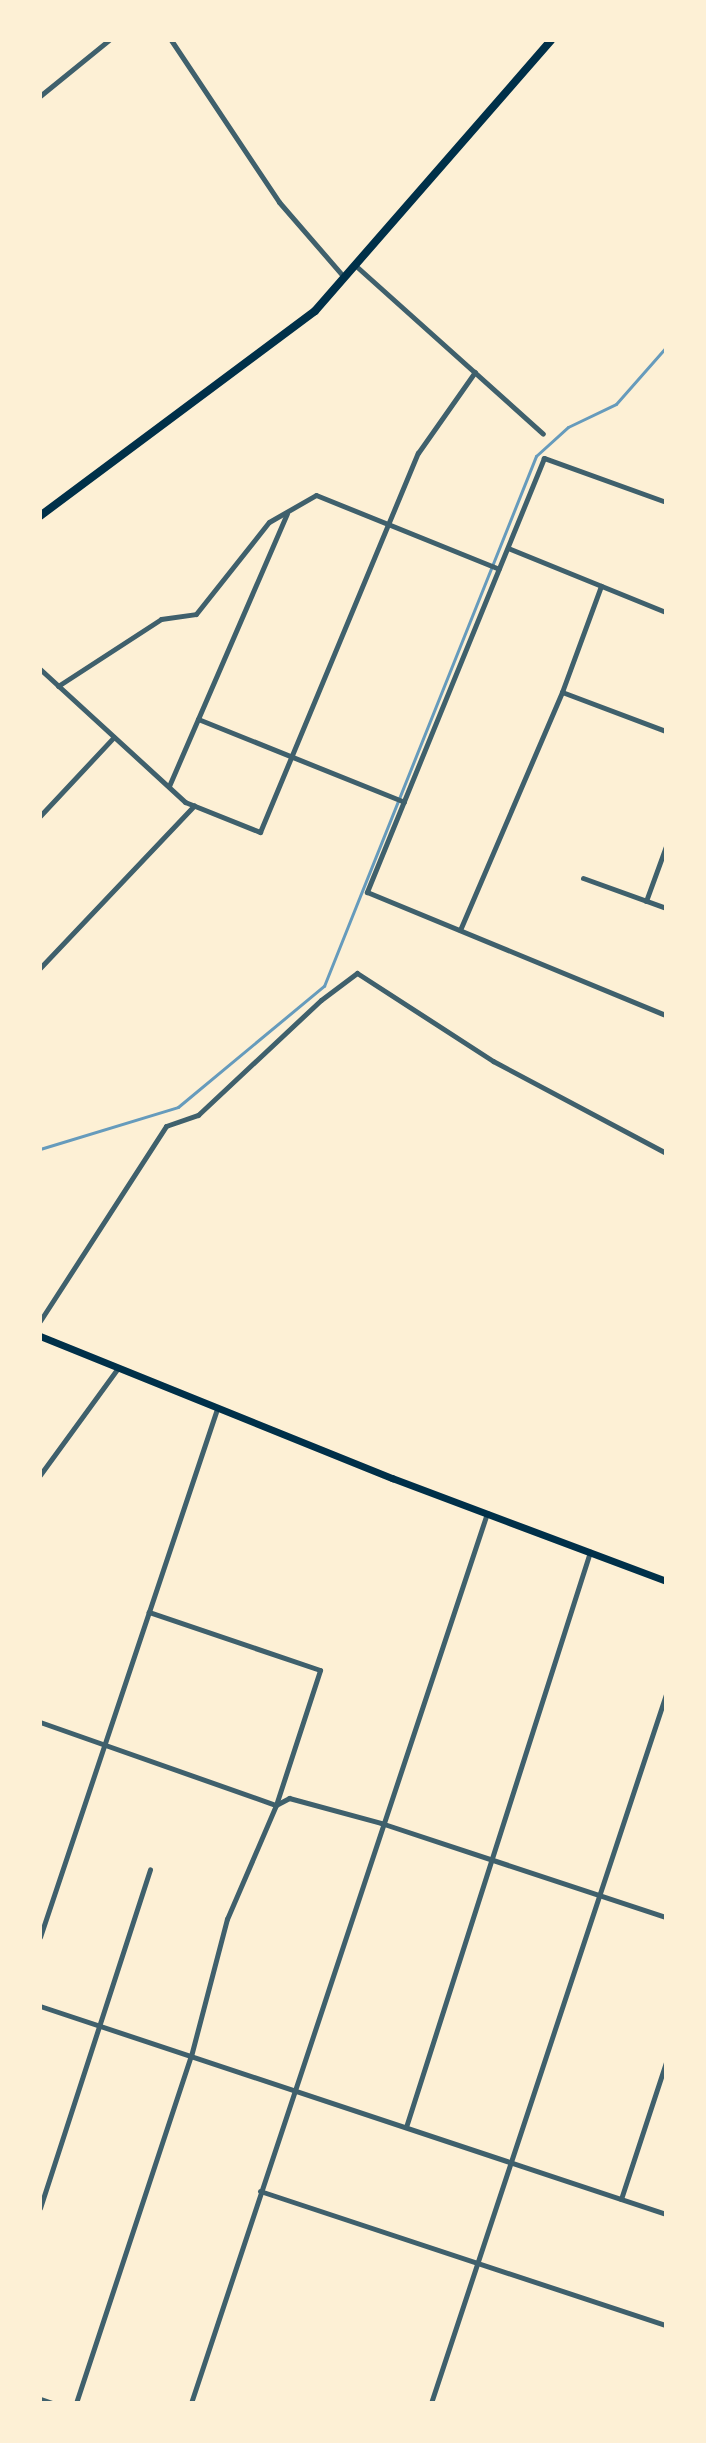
<!DOCTYPE html>
<html>
<head>
<meta charset="utf-8">
<style>
  body { margin:0 }
  #map { position:relative; width:706px; height:2443px; overflow:hidden; background:#fdf0d5; font-family:"Alegreya Sans",sans-serif }
  div>[style] { position:absolute }
  .stream>* { height:3px; margin:-1.5px; padding:0 1.5px; transform-origin:1.5px; border-radius:1.5px; background:#669bbc }
  .minor>* { height:5px; margin:-2.5px; padding:0 2.5px; transform-origin:2.5px; border-radius:2.5px; background:#3f606c }
  .secondary>* { height:7px; margin:-3.5px; padding:0 3.5px; transform-origin:3.5px; border-radius:3.5px; background:#003049 }
  .trunk>* { height:8px; margin:-4px; padding:0 4px; transform-origin:4px; border-radius:4px; background:#003049 }
  span { translate:-50% -50%; white-space:nowrap; text-align:center; line-height:1.15; -webkit-text-stroke:8px #fdf0d5; paint-order:stroke }
  .frame { position:absolute; inset:0; border:42px solid #fdf0d5; pointer-events:none }
</style>
</head>
<body>
<div id="map">
  <div class="stream">
    <div style="left:40px;top:1149px;width:144px;rotate:-16.9deg"></div>
    <div style="left:178px;top:1107px;width:190px;rotate:-39.7deg"></div>
    <div style="left:324px;top:986px;width:571px;rotate:-68.2deg"></div>
    <div style="left:536px;top:456px;width:43px;rotate:-42.2deg"></div>
    <div style="left:568px;top:427px;width:53px;rotate:-25.6deg"></div>
    <div style="left:616px;top:404px;width:76px;rotate:-48.7deg"></div>
  </div>
  <div class="minor">
    <div style="left:171px;top:40px;width:195px;rotate:56.3deg"></div>
    <div style="left:279px;top:202px;width:99px;rotate:49.1deg"></div>
    <div style="left:40px;top:96px;width:89px;rotate:-39.1deg"></div>
    <div style="left:356px;top:266px;width:251px;rotate:41.9deg"></div>
    <div style="left:666px;top:502px;width:130px;rotate:-160.2deg"></div>
    <div style="left:544px;top:458px;width:469px;rotate:112.2deg"></div>
    <div style="left:367px;top:892px;width:323px;rotate:22.4deg"></div>
    <div style="left:508px;top:548px;width:170px;rotate:22.1deg"></div>
    <div style="left:40px;top:669px;width:197px;rotate:42.5deg"></div>
    <div style="left:185px;top:802px;width:81px;rotate:21.8deg"></div>
    <div style="left:260px;top:832px;width:411px;rotate:-67.4deg"></div>
    <div style="left:418px;top:453px;width:99px;rotate:-54.9deg"></div>
    <div style="left:58px;top:686px;width:123px;rotate:-33deg"></div>
    <div style="left:161px;top:619px;width:35px;rotate:-8deg"></div>
    <div style="left:196px;top:614px;width:117px;rotate:-51.6deg"></div>
    <div style="left:269px;top:522px;width:54px;rotate:-29.9deg"></div>
    <div style="left:316px;top:495px;width:197px;rotate:22deg"></div>
    <div style="left:562px;top:692px;width:111px;rotate:20.6deg"></div>
    <div style="left:198px;top:719px;width:222px;rotate:21.9deg"></div>
    <div style="left:169px;top:786px;width:297px;rotate:-66.6deg"></div>
    <div style="left:40px;top:816px;width:108px;rotate:-46.9deg"></div>
    <div style="left:583px;top:878px;width:88px;rotate:19.9deg"></div>
    <div style="left:646px;top:901px;width:59px;rotate:-70deg"></div>
    <div style="left:460px;top:930px;width:259px;rotate:-66.8deg"></div>
    <div style="left:562px;top:692px;width:113px;rotate:-69.8deg"></div>
    <div style="left:40px;top:968px;width:224px;rotate:-46.5deg"></div>
    <div style="left:40px;top:1321px;width:232px;rotate:-57.1deg"></div>
    <div style="left:166px;top:1126px;width:34px;rotate:-19deg"></div>
    <div style="left:198px;top:1115px;width:168px;rotate:-43.1deg"></div>
    <div style="left:321px;top:1000px;width:45px;rotate:-36.9deg"></div>
    <div style="left:357px;top:973px;width:162px;rotate:32.9deg"></div>
    <div style="left:493px;top:1061px;width:196px;rotate:28deg"></div>
    <div style="left:40px;top:1475px;width:132px;rotate:-53.9deg"></div>
    <div style="left:40px;top:1722px;width:250px;rotate:19.4deg"></div>
    <div style="left:276px;top:1805px;width:15px;rotate:-28deg"></div>
    <div style="left:289px;top:1798px;width:95px;rotate:15.2deg"></div>
    <div style="left:381px;top:1823px;width:300px;rotate:18.3deg"></div>
    <div style="left:40px;top:1937px;width:557px;rotate:-71.47deg"></div>
    <div style="left:40px;top:2006px;width:660px;rotate:18.38deg"></div>
    <div style="left:406px;top:2127px;width:604px;rotate:-72.26deg"></div>
    <div style="left:260px;top:2191px;width:428px;rotate:18.3deg"></div>
    <div style="left:621px;top:2199px;width:144px;rotate:-71.8deg"></div>
    <div style="left:40px;top:2208px;width:356px;rotate:-72deg"></div>
    <div style="left:40px;top:2399px;width:13px;rotate:18deg"></div>
    <div style="left:76px;top:2403px;width:366px;rotate:-71.7deg"></div>
    <div style="left:191px;top:2056px;width:142px;rotate:-75.3deg"></div>
    <div style="left:227px;top:1919px;width:124px;rotate:-66.7deg"></div>
    <div style="left:276px;top:1805px;width:142px;rotate:-71.9deg"></div>
    <div style="left:320px;top:1670px;width:181px;rotate:-161.3deg"></div>
    <div style="left:191px;top:2403px;width:938px;rotate:-71.6deg"></div>
    <div style="left:431px;top:2403px;width:747px;rotate:-71.66deg"></div>
  </div>
  <div class="secondary">
    <div style="left:40px;top:1336px;width:380px;rotate:22deg"></div>
    <div style="left:392px;top:1478px;width:293px;rotate:20.6deg"></div>
  </div>
  <div class="trunk">
    <div style="left:40px;top:516px;width:343px;rotate:-36.7deg"></div>
    <div style="left:315px;top:311px;width:359px;rotate:-48.9deg"></div>
  </div>
  <div class="frame"></div>
</div>
</body>
</html>
